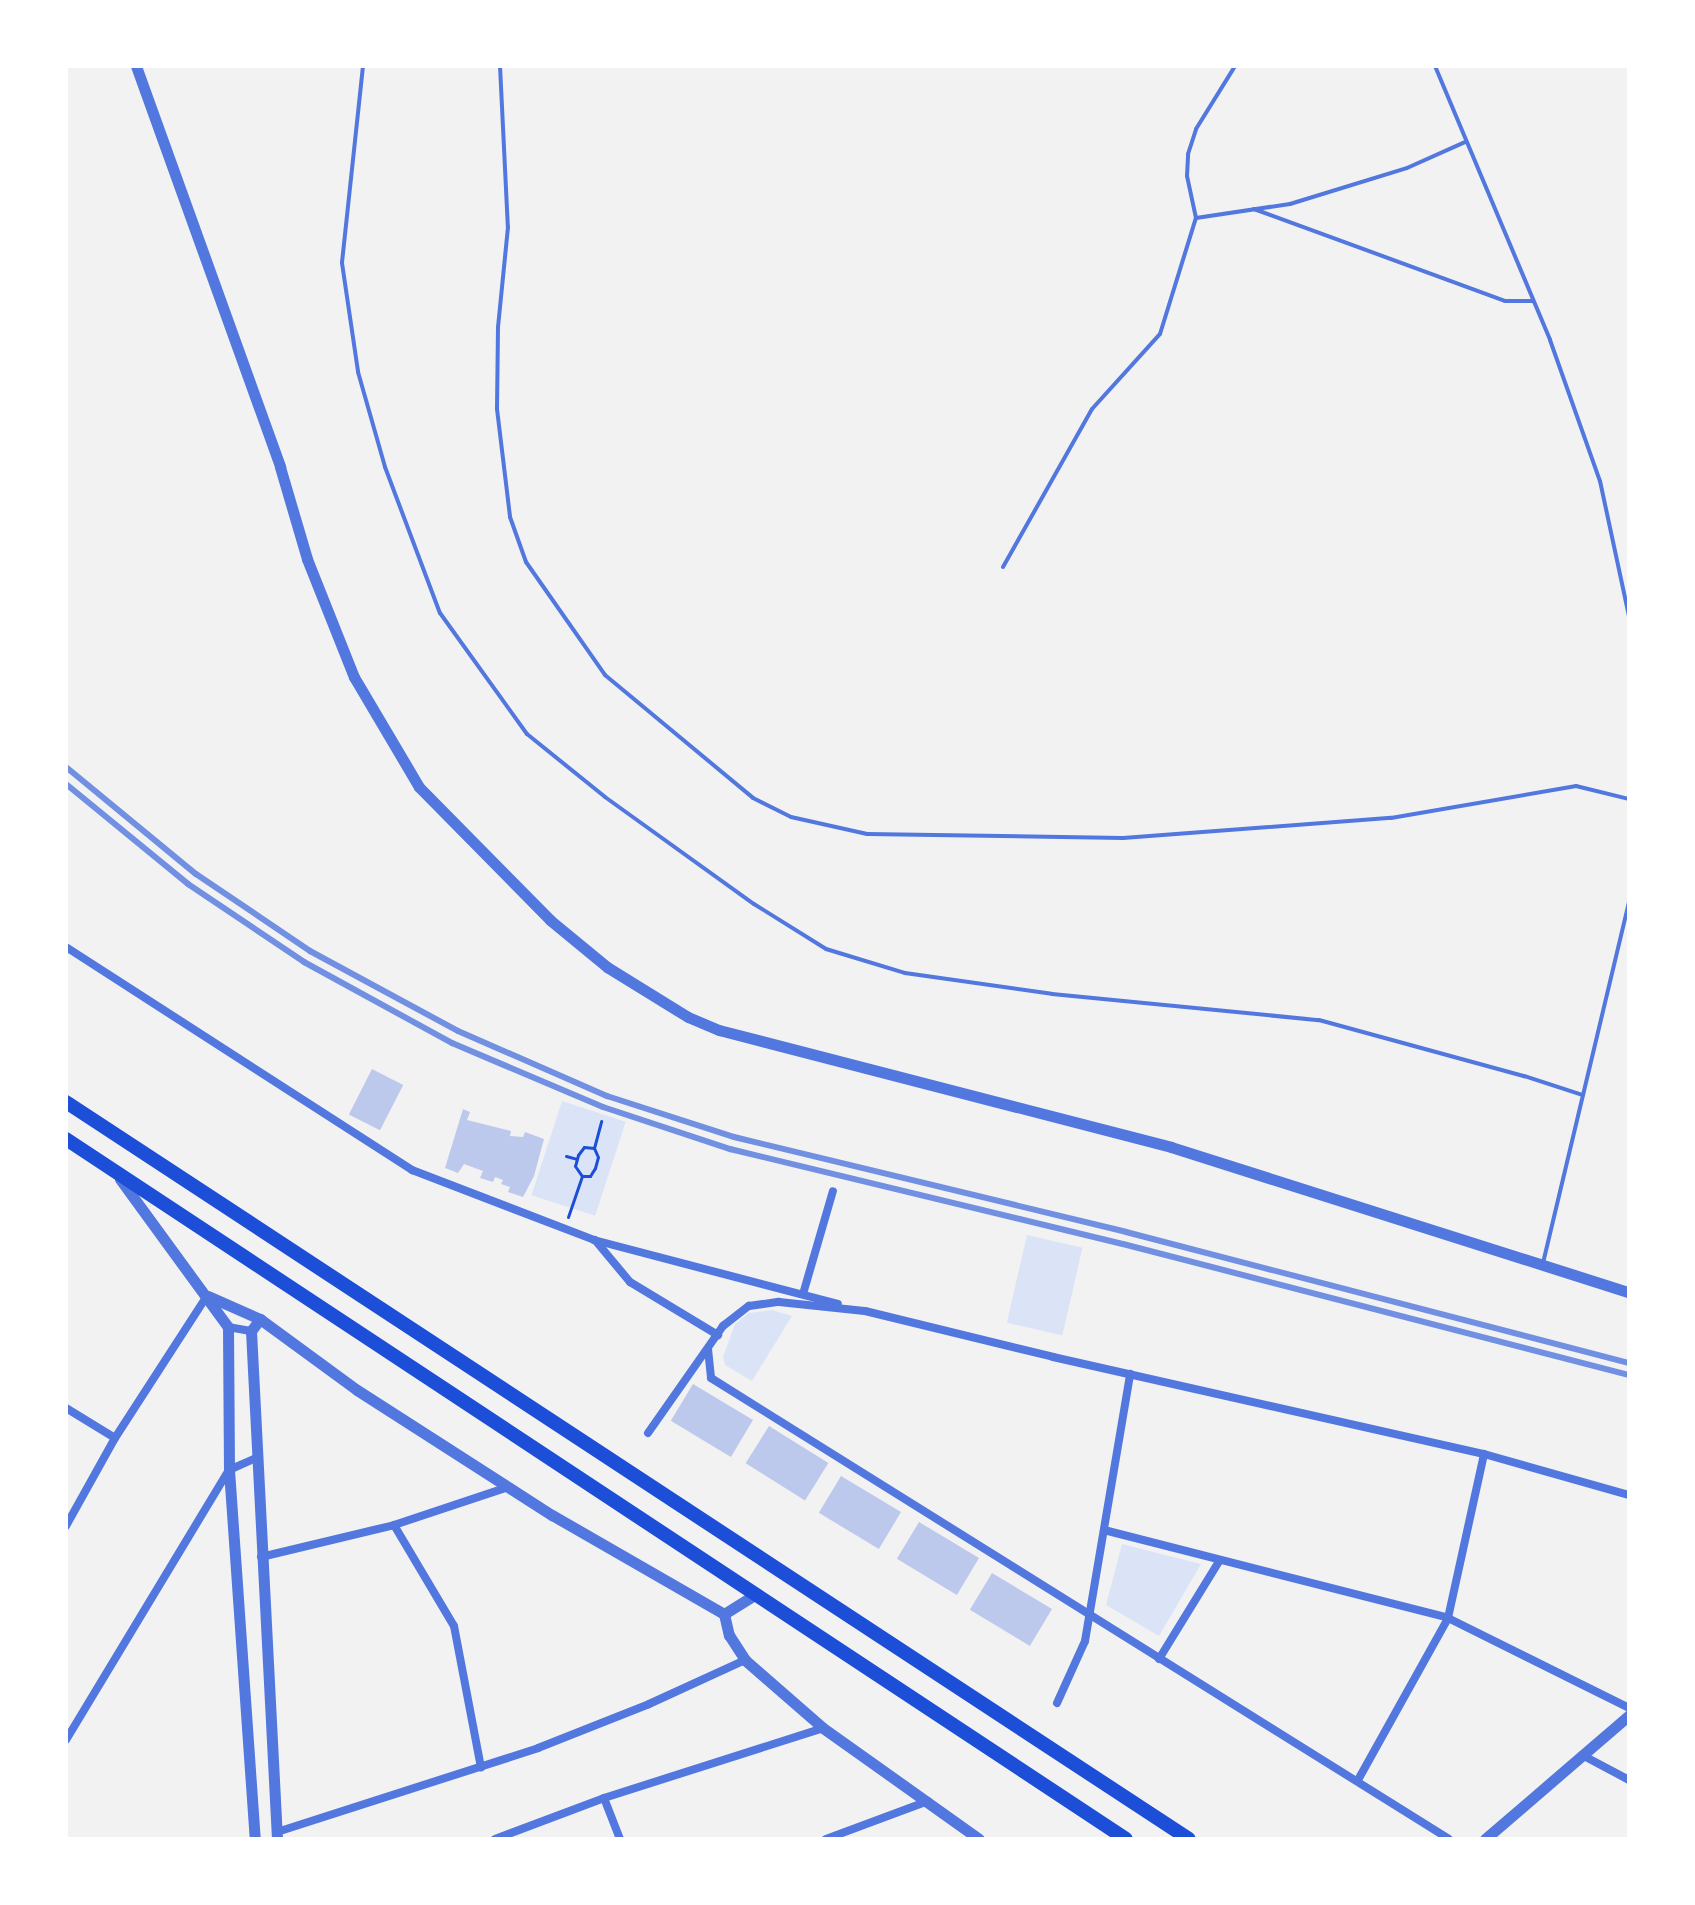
<!DOCTYPE html>
<html>
<head>
<meta charset="utf-8">
<style>
  body { margin:0 }
  #map { position:relative; width:1695px; height:1905px; overflow:hidden; background:#f2f2f2; font-family:Cabin,sans-serif }
  div>[style] { position:absolute }
  .green>* { inset:0; background:#dbe4f7; transform-origin:0 0 }
  .building>* { inset:0; background:#bdc9ec; transform-origin:0 0 }
  .path>* { height:3px; margin:-1.5px; padding:0 1.5px; transform-origin:1.5px; border-radius:1.5px; background:#1d4ed8 }
  .service>* { height:4px; margin:-2px; padding:0 2px; transform-origin:2px; border-radius:2px; background:#5277de }
  .minor>* { height:8px; margin:-4px; padding:0 4px; transform-origin:4px; border-radius:4px; background:#5277de }
  .tertiary>* { height:11px; margin:-5.5px; padding:0 5.5px; transform-origin:5.5px; border-radius:5.5px; background:#5277de }
  .trunk>* { height:14px; margin:-7px; padding:0 7px; transform-origin:7px; border-radius:7px; background:#1d4ed8 }
  .rail>* { height:6px; margin:-3px; padding:0 3px; transform-origin:3px; border-radius:3px; background:#7290e2 }
  span { translate:-50% -50%; white-space:nowrap; text-align:center; line-height:1.15; -webkit-text-stroke:6px #fff; paint-order:stroke }
  .frame { position:absolute; inset:0; border:68px solid #fff; pointer-events:none }
</style>
</head>
<body>
<div id="map">
  <div class="green">
    <div style="left:562px;top:1101px;width:67px;height:99px;rotate:18deg"></div>
    <div style="left:1027px;top:1235px;width:57px;height:90px;rotate:13deg"></div>
    <div style="clip-path:polygon(772px 1310px,792px 1316px,752px 1381px,725px 1365px,723px 1357px,735px 1324px,749px 1313px)"></div>
    <div style="clip-path:polygon(1122px 1544px,1201px 1564px,1159px 1636px,1106px 1605px)"></div>
  </div>
  <div class="building">
    <div style="left:372px;top:1069px;width:35px;height:51px;rotate:27deg"></div>
    <div style="clip-path:polygon(463px 1109px,470px 1112px,467px 1120px,511px 1131px,510px 1136px,523px 1137px,525px 1132px,544px 1139px,534px 1176px,523px 1197px,508px 1192px,510px 1187px,501px 1184px,503px 1180px,495px 1177px,493px 1182px,480px 1178px,483px 1171px,464px 1164px,458px 1173px,445px 1168px)"></div>
    <div style="left:693px;top:1384px;width:70px;height:43px;rotate:31deg"></div>
    <div style="left:769px;top:1426px;width:70px;height:44px;rotate:32deg"></div>
    <div style="left:841px;top:1476px;width:70px;height:43px;rotate:31deg"></div>
    <div style="left:919px;top:1522px;width:70px;height:43px;rotate:31deg"></div>
    <div style="left:992px;top:1573px;width:70px;height:43px;rotate:31deg"></div>
  </div>
  <div class="path">
    <div style="left:594px;top:1148px;width:28px;rotate:-75deg"></div>
    <div style="left:566px;top:1156px;width:11px;rotate:15deg"></div>
    <div style="left:568px;top:1217px;width:43px;rotate:-71.1deg"></div>
    <div style="left:582px;top:1176px;width:8px"></div>
    <div style="left:590px;top:1176px;width:9px;rotate:-58deg"></div>
    <div style="left:595px;top:1168px;width:11px;rotate:-75deg"></div>
    <div style="left:598px;top:1157px;width:10px;rotate:-114deg"></div>
    <div style="left:594px;top:1148px;width:10px;rotate:-174deg"></div>
    <div style="left:584px;top:1147px;width:10px;rotate:127deg"></div>
    <div style="left:578px;top:1155px;width:11px;rotate:105deg"></div>
    <div style="left:575px;top:1166px;width:12px;rotate:55deg"></div>
  </div>
  <div class="service">
    <div style="left:363px;top:66px;width:198px;rotate:96.1deg"></div>
    <div style="left:342px;top:263px;width:110px;rotate:81.6deg"></div>
    <div style="left:358px;top:372px;width:99px;rotate:74.1deg"></div>
    <div style="left:385px;top:467px;width:156px;rotate:69.4deg"></div>
    <div style="left:440px;top:613px;width:149px;rotate:54.3deg"></div>
    <div style="left:527px;top:734px;width:100px;rotate:38.9deg"></div>
    <div style="left:605px;top:797px;width:183px;rotate:35.7deg"></div>
    <div style="left:754px;top:904px;width:85px;rotate:32deg"></div>
    <div style="left:826px;top:949px;width:83px;rotate:16.9deg"></div>
    <div style="left:905px;top:973px;width:148px;rotate:8.1deg"></div>
    <div style="left:1052px;top:994px;width:268px;rotate:5.6deg"></div>
    <div style="left:1319px;top:1020px;width:213px;rotate:15.3deg"></div>
    <div style="left:1524px;top:1076px;width:62px;rotate:17.9deg"></div>
    <div style="left:500px;top:66px;width:161px;rotate:87.2deg"></div>
    <div style="left:508px;top:227px;width:100px;rotate:95.7deg"></div>
    <div style="left:498px;top:327px;width:82px;rotate:90.7deg"></div>
    <div style="left:497px;top:409px;width:109px;rotate:83.1deg"></div>
    <div style="left:510px;top:517px;width:48px;rotate:70.4deg"></div>
    <div style="left:526px;top:562px;width:138px;rotate:55deg"></div>
    <div style="left:605px;top:675px;width:192px;rotate:39.7deg"></div>
    <div style="left:753px;top:798px;width:42px;rotate:26.6deg"></div>
    <div style="left:791px;top:817px;width:78px;rotate:12.6deg"></div>
    <div style="left:867px;top:834px;width:256px;rotate:0.9deg"></div>
    <div style="left:1123px;top:838px;width:269px;rotate:-4.3deg"></div>
    <div style="left:1391px;top:818px;width:188px;rotate:-9.8deg"></div>
    <div style="left:1576px;top:786px;width:55px;rotate:13.8deg"></div>
    <div style="left:1435px;top:66px;width:297px;rotate:67.2deg"></div>
    <div style="left:1550px;top:340px;width:150px;rotate:70.5deg"></div>
    <div style="left:1600px;top:481px;width:138px;rotate:77.9deg"></div>
    <div style="left:1254px;top:209px;width:267px;rotate:20.1deg"></div>
    <div style="left:1505px;top:301px;width:28px"></div>
    <div style="left:1196px;top:218px;width:95px;rotate:-8.5deg"></div>
    <div style="left:1290px;top:204px;width:122px;rotate:-17.1deg"></div>
    <div style="left:1407px;top:168px;width:64px;rotate:-24.1deg"></div>
    <div style="left:1003px;top:567px;width:181px;rotate:-60.6deg"></div>
    <div style="left:1092px;top:409px;width:101px;rotate:-47.8deg"></div>
    <div style="left:1160px;top:334px;width:121px;rotate:-72.8deg"></div>
    <div style="left:1196px;top:218px;width:43px;rotate:-102.1deg"></div>
    <div style="left:1187px;top:176px;width:22px;rotate:-87deg"></div>
    <div style="left:1188px;top:154px;width:26px;rotate:-72deg"></div>
    <div style="left:1196px;top:129px;width:74px;rotate:-58.2deg"></div>
    <div style="left:1543px;top:1263px;width:371px;rotate:-76.6deg"></div>
  </div>
  <div class="minor">
    <div style="left:66px;top:947px;width:412px;rotate:32.8deg"></div>
    <div style="left:412px;top:1170px;width:195px;rotate:21deg"></div>
    <div style="left:594px;top:1240px;width:252px;rotate:14.7deg"></div>
    <div style="left:595px;top:1240px;width:55px;rotate:50.2deg"></div>
    <div style="left:630px;top:1282px;width:103px;rotate:31.1deg"></div>
    <div style="left:803px;top:1294px;width:107px;rotate:-73.8deg"></div>
    <div style="left:228px;top:1327px;width:23px;rotate:10deg"></div>
    <div style="left:708px;top:1349px;width:29px;rotate:84deg"></div>
    <div style="left:711px;top:1378px;width:870px;rotate:31.99deg"></div>
    <div style="left:66px;top:1408px;width:57px;rotate:31.5deg"></div>
    <div style="left:648px;top:1433px;width:131px;rotate:-55deg"></div>
    <div style="left:723px;top:1326px;width:33px;rotate:-38deg"></div>
    <div style="left:749px;top:1306px;width:30px;rotate:-8deg"></div>
    <div style="left:779px;top:1302px;width:86px;rotate:6deg"></div>
    <div style="left:865px;top:1311px;width:194px;rotate:13.7deg"></div>
    <div style="left:1053px;top:1357px;width:442px;rotate:12.7deg"></div>
    <div style="left:1484px;top:1454px;width:151px;rotate:15.8deg"></div>
    <div style="left:394px;top:1525px;width:117px;rotate:59.3deg"></div>
    <div style="left:454px;top:1626px;width:144px;rotate:79.2deg"></div>
    <div style="left:66px;top:1526px;width:101px;rotate:-60.9deg"></div>
    <div style="left:115px;top:1438px;width:169px;rotate:-57.1deg"></div>
    <div style="left:1104px;top:1530px;width:355px;rotate:14.3deg"></div>
    <div style="left:1448px;top:1618px;width:202px;rotate:26.4deg"></div>
    <div style="left:261px;top:1557px;width:137px;rotate:-13.5deg"></div>
    <div style="left:394px;top:1525px;width:120px;rotate:-18.4deg"></div>
    <div style="left:1159px;top:1659px;width:116px;rotate:-58.4deg"></div>
    <div style="left:1057px;top:1703px;width:68px;rotate:-65.7deg"></div>
    <div style="left:1085px;top:1641px;width:271px;rotate:-80.4deg"></div>
    <div style="left:66px;top:1740px;width:315px;rotate:-58.9deg"></div>
    <div style="left:229px;top:1470px;width:30px;rotate:-24deg"></div>
    <div style="left:1582px;top:1755px;width:53px;rotate:28deg"></div>
    <div style="left:1358px;top:1780px;width:185px;rotate:-60.9deg"></div>
    <div style="left:1448px;top:1618px;width:168px;rotate:-77.6deg"></div>
    <div style="left:604px;top:1798px;width:44px;rotate:68.7deg"></div>
    <div style="left:277px;top:1832px;width:274px;rotate:-17.8deg"></div>
    <div style="left:538px;top:1748px;width:119px;rotate:-21.6deg"></div>
    <div style="left:649px;top:1704px;width:106px;rotate:-24.6deg"></div>
    <div style="left:495px;top:1839px;width:116px;rotate:-20.6deg"></div>
    <div style="left:604px;top:1798px;width:230px;rotate:-17.7deg"></div>
    <div style="left:826px;top:1839px;width:109px;rotate:-20.4deg"></div>
  </div>
  <div class="tertiary">
    <div style="left:136px;top:66px;width:426px;rotate:70.2deg"></div>
    <div style="left:280px;top:467px;width:96px;rotate:73.6deg"></div>
    <div style="left:307px;top:559px;width:127px;rotate:68.3deg"></div>
    <div style="left:354px;top:677px;width:128px;rotate:59.4deg"></div>
    <div style="left:419px;top:787px;width:187px;rotate:45.4deg"></div>
    <div style="left:550px;top:920px;width:74px;rotate:39.5deg"></div>
    <div style="left:607px;top:967px;width:95px;rotate:31.7deg"></div>
    <div style="left:688px;top:1017px;width:34px;rotate:23deg"></div>
    <div style="left:719px;top:1030px;width:467px;rotate:14.5deg"></div>
    <div style="left:1171px;top:1147px;width:480px;rotate:17.6deg"></div>
    <div style="left:120px;top:1179px;width:183px;rotate:53.9deg"></div>
    <div style="left:228px;top:1327px;width:143px;rotate:89.6deg"></div>
    <div style="left:229px;top:1470px;width:370px;rotate:86deg"></div>
    <div style="left:208px;top:1296px;width:57px;rotate:23.9deg"></div>
    <div style="left:260px;top:1319px;width:120px;rotate:36.2deg"></div>
    <div style="left:357px;top:1390px;width:232px;rotate:32.7deg"></div>
    <div style="left:552px;top:1515px;width:198px;rotate:29.9deg"></div>
    <div style="left:260px;top:1319px;width:15px;rotate:127deg"></div>
    <div style="left:251px;top:1331px;width:509px;rotate:87.07deg"></div>
    <div style="left:756px;top:1594px;width:38px;rotate:148deg"></div>
    <div style="left:724px;top:1614px;width:22px;rotate:77deg"></div>
    <div style="left:729px;top:1635px;width:30px;rotate:57deg"></div>
    <div style="left:745px;top:1660px;width:103px;rotate:41.1deg"></div>
    <div style="left:823px;top:1728px;width:191px;rotate:35.4deg"></div>
    <div style="left:1485px;top:1839px;width:190px;rotate:-40.7deg"></div>
  </div>
  <div class="trunk">
    <div style="left:66px;top:1102px;width:1343px;rotate:33.28deg"></div>
    <div style="left:66px;top:1139px;width:1270px;rotate:33.44deg"></div>
  </div>
  <div class="rail">
    <div style="left:66px;top:767px;width:168px;rotate:39.5deg"></div>
    <div style="left:196px;top:874px;width:138px;rotate:34deg"></div>
    <div style="left:310px;top:951px;width:168px;rotate:28.4deg"></div>
    <div style="left:458px;top:1031px;width:163px;rotate:23.6deg"></div>
    <div style="left:607px;top:1096px;width:133px;rotate:17.9deg"></div>
    <div style="left:734px;top:1137px;width:403px;rotate:13.6deg"></div>
    <div style="left:1126px;top:1232px;width:520px;rotate:14.6deg"></div>
    <div style="left:66px;top:784px;width:158px;rotate:39.3deg"></div>
    <div style="left:188px;top:884px;width:140px;rotate:33.9deg"></div>
    <div style="left:304px;top:962px;width:169px;rotate:28.7deg"></div>
    <div style="left:452px;top:1043px;width:164px;rotate:23deg"></div>
    <div style="left:603px;top:1107px;width:134px;rotate:18.3deg"></div>
    <div style="left:730px;top:1149px;width:404px;rotate:13.6deg"></div>
    <div style="left:1123px;top:1244px;width:523px;rotate:14.51deg"></div>
  </div>
  <div class="frame"></div>
</div>
</body>
</html>
